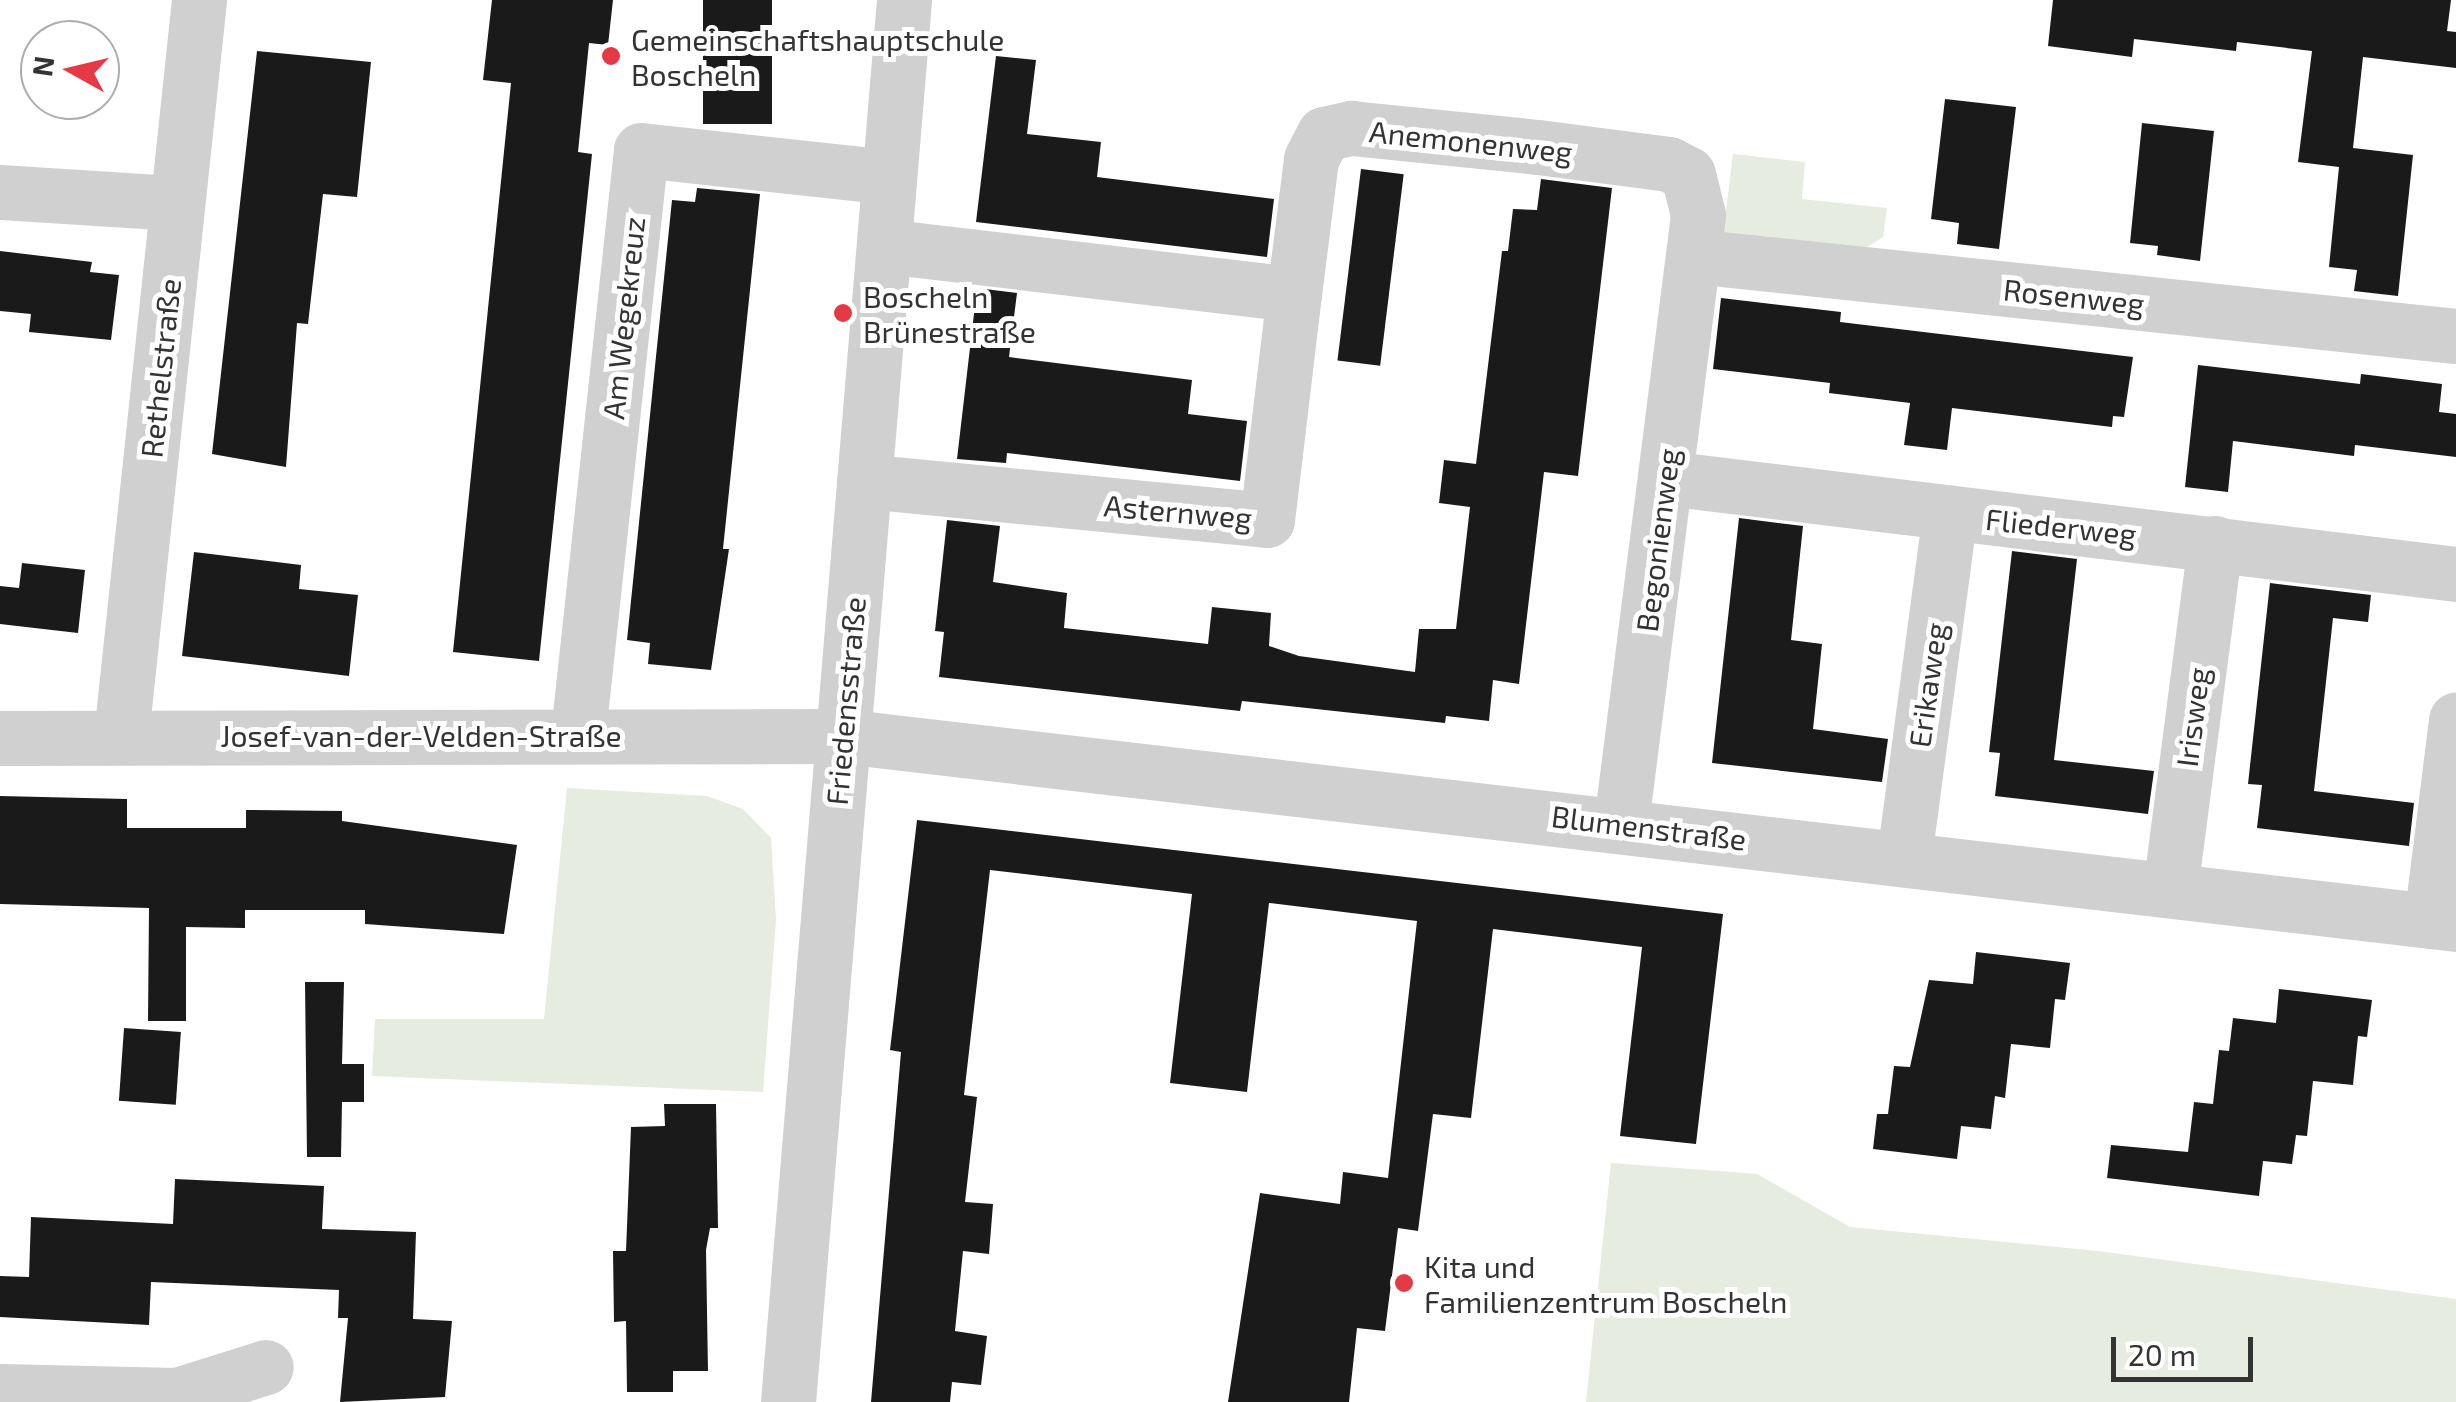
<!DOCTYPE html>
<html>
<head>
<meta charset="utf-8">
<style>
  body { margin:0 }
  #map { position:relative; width:2456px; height:1402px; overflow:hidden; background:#fff; font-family:"Exo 2",sans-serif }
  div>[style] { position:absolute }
  .green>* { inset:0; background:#e6ecdf }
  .building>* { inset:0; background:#1a1a1a; transform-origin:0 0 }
  .minor>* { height:55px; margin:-27.5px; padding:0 27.5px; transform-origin:27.5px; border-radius:27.5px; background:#d0d0d0 }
  .dots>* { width:28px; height:28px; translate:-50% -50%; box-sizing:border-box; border:5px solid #fff; border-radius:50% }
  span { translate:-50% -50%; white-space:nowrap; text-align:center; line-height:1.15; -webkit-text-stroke:10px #fff; paint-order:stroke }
  .poi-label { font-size:30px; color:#333 }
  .left { translate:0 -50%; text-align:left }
  .street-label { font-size:30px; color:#333 }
  .north { position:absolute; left:20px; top:20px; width:100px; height:100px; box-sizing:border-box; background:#fff; border:2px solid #adadad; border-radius:50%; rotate:278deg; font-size:28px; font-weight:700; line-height:40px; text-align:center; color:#333 }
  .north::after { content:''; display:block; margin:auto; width:35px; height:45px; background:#e63946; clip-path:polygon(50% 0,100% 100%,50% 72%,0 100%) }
  .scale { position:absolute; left:2111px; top:1337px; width:142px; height:45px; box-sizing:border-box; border:5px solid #333; border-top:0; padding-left:12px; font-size:30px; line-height:35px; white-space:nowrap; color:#333; -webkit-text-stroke:8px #fff; paint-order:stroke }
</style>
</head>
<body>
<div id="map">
  <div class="green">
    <div style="clip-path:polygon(1733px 154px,1805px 162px,1802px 199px,1887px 208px,1883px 237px,1848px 259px,1722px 243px)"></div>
    <div style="clip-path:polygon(567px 788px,707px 796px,743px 809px,771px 838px,776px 919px,763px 1092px,372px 1076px,375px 1019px,544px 1019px)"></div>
    <div style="clip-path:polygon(1611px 1163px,1757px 1174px,1850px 1227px,2098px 1251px,2456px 1299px,2456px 1402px,1586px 1402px)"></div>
  </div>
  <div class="building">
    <div style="clip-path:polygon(492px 0,613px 0,608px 45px,589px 43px,578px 152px,592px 154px,539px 661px,453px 652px,511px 83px,483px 80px)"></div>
    <div style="left:703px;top:0;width:69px;height:124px"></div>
    <div style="clip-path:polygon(2053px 0,2451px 0,2447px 31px,2456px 32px,2456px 68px,2363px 57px,2353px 148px,2413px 155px,2398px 296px,2354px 291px,2357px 270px,2329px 267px,2339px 167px,2298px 162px,2312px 51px,2237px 42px,2236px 51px,2134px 39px,2132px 57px,2048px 46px)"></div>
    <div style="clip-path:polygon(257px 51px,371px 62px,357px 197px,323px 194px,308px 324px,297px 323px,286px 467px,212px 454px)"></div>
    <div style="clip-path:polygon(996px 56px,1036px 60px,1027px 134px,1101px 142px,1097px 177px,1274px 199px,1267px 257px,976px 222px)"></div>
    <div style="clip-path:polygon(1945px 99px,2016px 107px,1999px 249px,1957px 244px,1959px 223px,1931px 219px)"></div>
    <div style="clip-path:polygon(2142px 123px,2214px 131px,2200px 261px,2157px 255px,2158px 246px,2130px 243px)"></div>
    <div style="left:1361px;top:169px;width:43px;height:193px;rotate:7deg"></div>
    <div style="clip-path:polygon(1541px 179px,1612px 188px,1578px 476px,1544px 472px,1519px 684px,1493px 680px,1489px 721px,1446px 716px,1445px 723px,1242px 701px,1240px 711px,939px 677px,944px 632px,935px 631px,947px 520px,1000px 526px,993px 582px,1067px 593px,1064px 628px,1208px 644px,1212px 607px,1271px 613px,1269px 646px,1299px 656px,1415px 672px,1419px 629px,1456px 629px,1470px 507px,1439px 503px,1444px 460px,1476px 464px,1502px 251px,1508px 251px,1513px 209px,1537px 210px)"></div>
    <div style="clip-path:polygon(697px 188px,760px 194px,723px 549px,729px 549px,711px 670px,648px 664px,650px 643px,627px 640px,672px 200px,695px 202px)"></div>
    <div style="clip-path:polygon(0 251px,92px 262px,90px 272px,119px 275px,111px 340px,29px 332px,31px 314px,0 311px)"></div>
    <div style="clip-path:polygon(977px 288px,1017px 293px,1009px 357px,1192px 380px,1188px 414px,1247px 421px,1240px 481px,1007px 453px,1006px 463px,957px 459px)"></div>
    <div style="clip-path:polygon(1721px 298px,1841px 312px,1840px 322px,2133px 357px,2124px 417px,2113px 416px,2112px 427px,1952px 408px,1947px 450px,1904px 445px,1910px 403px,1829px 393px,1830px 383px,1713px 369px)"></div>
    <div style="clip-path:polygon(2198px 365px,2360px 384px,2361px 374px,2442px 384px,2439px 412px,2456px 414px,2456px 457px,2355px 445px,2354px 456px,2233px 441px,2228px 492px,2185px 487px)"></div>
    <div style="clip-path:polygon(1739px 518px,1803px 526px,1791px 640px,1822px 644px,1813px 729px,1888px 739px,1882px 782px,1712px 763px)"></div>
    <div style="clip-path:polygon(2012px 551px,2077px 559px,2054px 760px,2154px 771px,2148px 814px,1995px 796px,2000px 753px,1989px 752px)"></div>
    <div style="clip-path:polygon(194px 552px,301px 565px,299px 589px,358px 595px,349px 676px,182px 656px)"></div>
    <div style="clip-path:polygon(22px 563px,85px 570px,78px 633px,0 624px,0 586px,19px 588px)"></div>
    <div style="clip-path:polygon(2270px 583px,2371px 595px,2368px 622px,2333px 618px,2314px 791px,2414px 803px,2409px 846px,2257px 828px,2262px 785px,2248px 784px)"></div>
    <div style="clip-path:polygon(0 796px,127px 799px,127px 828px,246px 828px,246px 810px,342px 811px,342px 821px,517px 845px,504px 934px,365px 924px,365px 910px,245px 910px,245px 928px,186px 927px,186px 1021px,148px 1021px,149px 908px,0 904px)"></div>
    <div style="clip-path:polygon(917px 820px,1723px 914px,1696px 1144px,1620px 1136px,1642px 947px,1493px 929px,1471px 1118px,1433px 1114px,1418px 1231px,1398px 1228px,1385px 1331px,1357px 1328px,1349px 1402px,1228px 1402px,1260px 1193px,1340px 1204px,1343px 1172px,1388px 1178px,1417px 921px,1269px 903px,1247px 1092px,1170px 1083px,1192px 894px,990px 870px,964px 1095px,977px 1097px,965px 1202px,993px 1204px,989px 1254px,963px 1251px,955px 1331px,987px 1336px,981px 1385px,952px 1382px,950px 1402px,871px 1402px,901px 1052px,890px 1050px)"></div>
    <div style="clip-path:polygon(1976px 952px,2070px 963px,2065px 1000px,2055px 999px,2050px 1048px,2011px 1044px,2005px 1098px,1995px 1096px,1991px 1129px,1961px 1126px,1957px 1159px,1873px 1149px,1877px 1114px,1888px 1114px,1894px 1066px,1910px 1067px,1929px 980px,1973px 984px)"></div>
    <div style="clip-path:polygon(305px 982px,344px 982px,342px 1064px,364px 1064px,364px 1102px,342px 1102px,341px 1157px,307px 1157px)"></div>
    <div style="clip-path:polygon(2279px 989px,2372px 1000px,2367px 1037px,2358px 1036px,2353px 1085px,2313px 1081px,2307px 1136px,2296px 1135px,2292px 1164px,2263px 1161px,2259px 1196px,2107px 1178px,2111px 1145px,2188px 1152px,2194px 1102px,2213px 1104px,2219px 1050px,2229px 1051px,2233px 1018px,2276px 1023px)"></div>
    <div style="left:124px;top:1028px;width:57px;height:73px;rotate:4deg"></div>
    <div style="clip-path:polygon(664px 1104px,716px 1104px,718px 1228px,710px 1228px,706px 1250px,708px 1371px,673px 1371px,673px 1392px,627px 1392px,626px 1321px,614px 1322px,613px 1251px,626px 1251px,631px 1127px,665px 1126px)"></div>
    <div style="clip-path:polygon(175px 1179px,324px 1186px,322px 1229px,416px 1232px,413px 1319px,452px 1321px,445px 1397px,340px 1402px,348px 1318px,338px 1318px,339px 1290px,151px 1282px,149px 1325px,0 1317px,0 1276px,29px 1277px,31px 1217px,173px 1224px)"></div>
  </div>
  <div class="minor">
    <div style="left:0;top:192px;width:177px;rotate:3.6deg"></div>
    <div style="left:884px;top:246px;width:413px;rotate:6.7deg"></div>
    <div style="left:1294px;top:294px;width:136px;rotate:-82.8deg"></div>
    <div style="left:1311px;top:159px;width:28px;rotate:-63deg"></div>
    <div style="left:1324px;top:134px;width:28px;rotate:-13deg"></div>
    <div style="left:1351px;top:128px;width:188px;rotate:5.8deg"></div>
    <div style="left:1538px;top:147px;width:132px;rotate:7.4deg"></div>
    <div style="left:1669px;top:164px;width:21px;rotate:28deg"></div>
    <div style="left:1688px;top:174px;width:42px;rotate:76.3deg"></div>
    <div style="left:1698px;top:215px;width:614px;rotate:97.21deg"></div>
    <div style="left:1693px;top:256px;width:767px;rotate:5.99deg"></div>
    <div style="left:1666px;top:478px;width:796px;rotate:6.93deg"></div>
    <div style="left:864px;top:481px;width:405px;rotate:5.5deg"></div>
    <div style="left:1267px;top:520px;width:228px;rotate:-83.2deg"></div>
    <div style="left:578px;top:733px;width:586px;rotate:-83.83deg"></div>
    <div style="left:641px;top:150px;width:248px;rotate:6.2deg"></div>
    <div style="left:121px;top:736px;width:740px;rotate:-83.95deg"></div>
    <div style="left:0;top:738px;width:842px;rotate:-0.14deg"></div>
    <div style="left:842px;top:736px;width:1625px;rotate:6.64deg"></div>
    <div style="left:1904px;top:857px;width:347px;rotate:-82.4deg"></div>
    <div style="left:2170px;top:890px;width:350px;rotate:-82.6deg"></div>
    <div style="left:2431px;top:921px;width:203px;rotate:-82.9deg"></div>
    <div style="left:0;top:1391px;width:177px;rotate:1.3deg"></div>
    <div style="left:177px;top:1395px;width:93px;rotate:-17.5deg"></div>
    <div style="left:788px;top:1402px;width:1407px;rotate:-85.27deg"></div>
  </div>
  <div class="dots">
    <div style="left:611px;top:56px;background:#e63946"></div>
    <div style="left:843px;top:313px;background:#e63946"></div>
    <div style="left:1404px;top:1283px;background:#e63946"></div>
  </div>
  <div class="poi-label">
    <span class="left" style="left:631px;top:56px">Gemeinschaftshauptschule<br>Boscheln</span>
    <span class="left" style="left:863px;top:313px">Boscheln<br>Brünestraße</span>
    <span class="left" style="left:1424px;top:1283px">Kita und<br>Familienzentrum Boscheln</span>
  </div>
  <div class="street-label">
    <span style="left:1471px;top:141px;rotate:6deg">Anemonenweg</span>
    <span style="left:2074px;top:296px;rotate:6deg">Rosenweg</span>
    <span style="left:623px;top:318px;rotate:-84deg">Am Wegekreuz</span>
    <span style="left:160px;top:368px;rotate:-84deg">Rethelstraße</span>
    <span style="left:1178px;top:511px;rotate:5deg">Asternweg</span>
    <span style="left:2061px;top:526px;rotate:6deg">Fliederweg</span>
    <span style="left:1657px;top:540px;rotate:-83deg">Begonienweg</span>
    <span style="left:1927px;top:685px;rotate:-82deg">Erikaweg</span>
    <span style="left:845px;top:701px;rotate:-85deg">Friedensstraße</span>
    <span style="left:2192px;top:717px;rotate:-83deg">Irisweg</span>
    <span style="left:421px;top:735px">Josef-van-der-Velden-Straße</span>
    <span style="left:1649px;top:827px;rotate:7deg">Blumenstraße</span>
  </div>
  <div class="north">N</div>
  <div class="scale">20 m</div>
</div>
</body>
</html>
